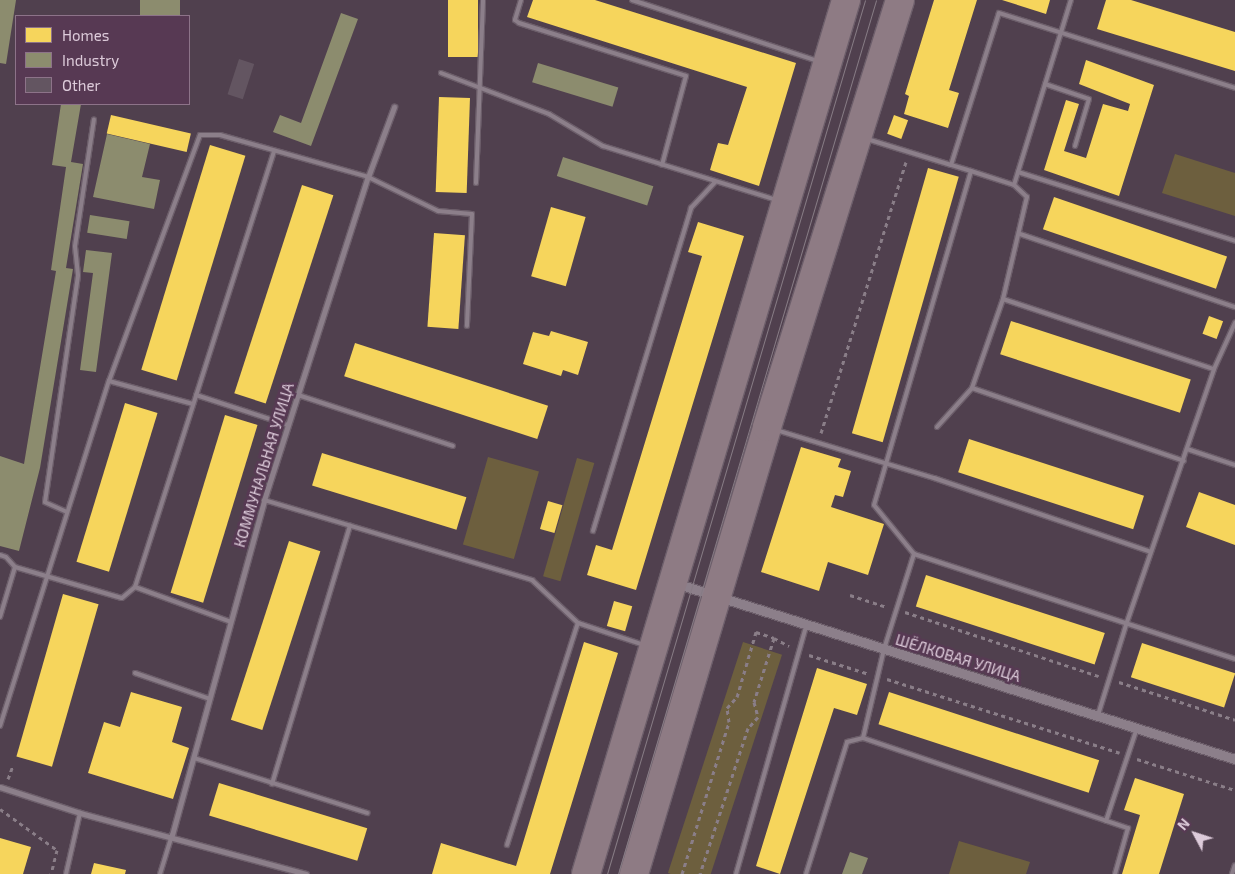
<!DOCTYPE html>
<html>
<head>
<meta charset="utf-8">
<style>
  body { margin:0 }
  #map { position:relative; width:1235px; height:874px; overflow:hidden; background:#50404e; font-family:"Exo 2",sans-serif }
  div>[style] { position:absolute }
  .green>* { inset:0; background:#6d5f3e; transform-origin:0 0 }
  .homes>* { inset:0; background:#f6d55c; transform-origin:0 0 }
  .industry>* { inset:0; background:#8c8c6e; transform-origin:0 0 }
  .building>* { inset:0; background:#635561; transform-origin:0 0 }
  .path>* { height:3px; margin-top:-1.5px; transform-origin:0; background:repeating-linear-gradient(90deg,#8a7e88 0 4px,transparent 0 8px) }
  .roads { filter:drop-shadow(1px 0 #6c5e6a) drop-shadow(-1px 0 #6c5e6a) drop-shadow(0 1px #6c5e6a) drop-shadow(0 -1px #6c5e6a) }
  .service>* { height:4px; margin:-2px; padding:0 2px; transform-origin:2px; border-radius:2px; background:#8c7f8a }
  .minor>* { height:5px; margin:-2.5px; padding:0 2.5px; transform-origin:2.5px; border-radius:2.5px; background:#8c7f8a }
  .tertiary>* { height:9px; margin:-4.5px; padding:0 4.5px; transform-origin:4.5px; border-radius:4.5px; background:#8c7f8a }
  .trunk>* { height:28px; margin:-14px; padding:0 14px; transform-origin:14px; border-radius:14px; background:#8e7b84 }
  .tram>* { height:1px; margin:-0.5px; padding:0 0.5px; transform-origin:0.5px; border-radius:0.5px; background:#877c85 }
  span { translate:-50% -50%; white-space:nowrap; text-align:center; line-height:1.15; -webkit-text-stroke:5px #573953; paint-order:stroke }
  .street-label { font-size:15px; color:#ddcbda }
  .legend { position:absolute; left:15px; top:15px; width:175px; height:90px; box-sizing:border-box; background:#573953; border:1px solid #8d7389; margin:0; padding:6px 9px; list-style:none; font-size:15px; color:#ddcbda }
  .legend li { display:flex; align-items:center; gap:10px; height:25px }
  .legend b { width:25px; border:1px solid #8d7389 }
  .north { position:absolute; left:1170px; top:809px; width:50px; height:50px; -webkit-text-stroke:4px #573953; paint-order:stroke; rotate:310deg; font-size:14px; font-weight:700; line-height:20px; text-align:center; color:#ddcbda }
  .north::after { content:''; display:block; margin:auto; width:18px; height:22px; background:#ddcbda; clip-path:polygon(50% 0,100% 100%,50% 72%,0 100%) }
</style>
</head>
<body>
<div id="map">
  <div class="green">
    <div style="clip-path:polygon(1175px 154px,1235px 173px,1235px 216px,1162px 193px)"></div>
    <div style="left:488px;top:457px;width:53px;height:91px;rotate:16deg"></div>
    <div style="left:577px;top:458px;width:18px;height:123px;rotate:16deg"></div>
    <div style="left:743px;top:642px;width:41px;height:243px;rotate:18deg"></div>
    <div style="clip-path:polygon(959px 841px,1030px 862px,1026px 874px,949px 874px)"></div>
  </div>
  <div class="homes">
    <div style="left:448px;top:0;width:30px;height:57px"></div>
    <div style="clip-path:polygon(533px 0,595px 0,796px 63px,759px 186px,710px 170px,718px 143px,728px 145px,747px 87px,527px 17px)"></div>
    <div style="clip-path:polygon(934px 0,977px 0,949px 90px,959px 93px,948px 128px,904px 114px,909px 96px,905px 94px)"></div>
    <div style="clip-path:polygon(1002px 0,1050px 0,1046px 14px)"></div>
    <div style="clip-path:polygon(1106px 0,1131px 0,1235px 32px,1235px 71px,1097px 29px)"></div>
    <div style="clip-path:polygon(1086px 60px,1154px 85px,1119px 196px,1044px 170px,1066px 100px,1079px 104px,1064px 151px,1086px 158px,1103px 104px,1128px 111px,1130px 104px,1079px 84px)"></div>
    <div style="left:439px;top:97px;width:31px;height:95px;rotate:2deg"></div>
    <div style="left:111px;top:115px;width:82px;height:19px;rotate:13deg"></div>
    <div style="left:894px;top:115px;width:15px;height:20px;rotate:20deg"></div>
    <div style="left:210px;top:145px;width:37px;height:235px;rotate:17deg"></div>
    <div style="left:928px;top:168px;width:32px;height:276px;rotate:16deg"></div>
    <div style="left:302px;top:185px;width:33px;height:219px;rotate:18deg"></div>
    <div style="left:1054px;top:197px;width:183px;height:34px;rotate:19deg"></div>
    <div style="left:551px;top:207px;width:36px;height:72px;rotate:16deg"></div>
    <div style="clip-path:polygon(698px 222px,744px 236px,636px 590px,587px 575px,596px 545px,612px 550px,702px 256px,688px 252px)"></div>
    <div style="left:434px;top:233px;width:31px;height:94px;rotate:4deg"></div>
    <div style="left:1209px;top:316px;width:15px;height:19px;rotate:20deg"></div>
    <div style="left:1011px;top:321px;width:189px;height:35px;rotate:18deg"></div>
    <div style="clip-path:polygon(551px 331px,588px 342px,578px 375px,563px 370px,561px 376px,523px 364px,533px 332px,549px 336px)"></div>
    <div style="left:355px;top:343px;width:203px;height:35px;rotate:18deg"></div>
    <div style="left:125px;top:403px;width:34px;height:166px;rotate:17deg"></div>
    <div style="left:225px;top:415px;width:34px;height:186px;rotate:17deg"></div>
    <div style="left:969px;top:439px;width:184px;height:35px;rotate:18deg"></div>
    <div style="clip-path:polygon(801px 447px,841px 459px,838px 467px,851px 471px,843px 497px,835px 495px,831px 507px,884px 524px,868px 575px,828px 562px,819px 591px,761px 572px)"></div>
    <div style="left:322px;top:453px;width:151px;height:34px;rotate:17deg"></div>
    <div style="clip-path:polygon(1199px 492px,1235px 505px,1235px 545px,1186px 527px)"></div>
    <div style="left:548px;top:501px;width:15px;height:29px;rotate:16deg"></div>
    <div style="left:289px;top:541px;width:33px;height:188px;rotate:18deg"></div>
    <div style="left:926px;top:575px;width:188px;height:33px;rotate:18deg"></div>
    <div style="left:63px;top:594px;width:37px;height:169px;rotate:16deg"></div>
    <div style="left:614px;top:601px;width:19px;height:26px;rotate:16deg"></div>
    <div style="clip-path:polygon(584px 642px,618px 653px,550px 874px,432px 874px,441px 843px,516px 866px)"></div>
    <div style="left:1142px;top:643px;width:98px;height:36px;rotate:18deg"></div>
    <div style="clip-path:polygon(817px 668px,867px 684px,857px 715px,834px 708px,780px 874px,756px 866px)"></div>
    <div style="clip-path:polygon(131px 692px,182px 707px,172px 742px,189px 748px,173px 799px,88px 773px,104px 722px,120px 727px)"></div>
    <div style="left:889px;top:692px;width:221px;height:34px;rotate:18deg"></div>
    <div style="clip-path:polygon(1135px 778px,1184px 794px,1159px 874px,1122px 874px,1140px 815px,1124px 810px)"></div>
    <div style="left:219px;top:783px;width:155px;height:34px;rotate:17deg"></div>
    <div style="clip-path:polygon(0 838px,31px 847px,23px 874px,0 874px)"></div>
    <div style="clip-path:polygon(94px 863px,126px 870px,125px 874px,91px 874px)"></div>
  </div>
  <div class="industry">
    <div style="clip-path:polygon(0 0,16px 0,6px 64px,0 63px)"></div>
    <div style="left:140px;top:0;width:40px;height:16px"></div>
    <div style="clip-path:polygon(341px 13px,358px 19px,311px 146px,273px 132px,280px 115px,301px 123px)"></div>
    <div style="left:538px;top:63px;width:84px;height:20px;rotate:17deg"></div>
    <div style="clip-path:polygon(61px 104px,81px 104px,71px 162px,83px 164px,66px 268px,73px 269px,40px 468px,19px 551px,0 546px,0 456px,24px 464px,56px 271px,51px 270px,66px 167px,52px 165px)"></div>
    <div style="clip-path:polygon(107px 134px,150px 144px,142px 177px,160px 180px,154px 209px,93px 197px)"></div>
    <div style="left:563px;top:157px;width:95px;height:20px;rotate:18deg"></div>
    <div style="left:90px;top:215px;width:40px;height:18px;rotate:9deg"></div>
    <div style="clip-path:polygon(86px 250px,112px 253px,96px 372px,80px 370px,93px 273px,83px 272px)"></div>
    <div style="clip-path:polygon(850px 852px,868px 858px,862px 874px,842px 874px)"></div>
  </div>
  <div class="building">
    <div style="left:239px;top:59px;width:16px;height:37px;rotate:18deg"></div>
  </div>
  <div class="path">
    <div style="left:821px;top:433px;width:284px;rotate:-72.6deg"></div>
    <div style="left:850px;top:595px;width:39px;rotate:18deg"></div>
    <div style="left:905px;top:612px;width:204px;rotate:18.3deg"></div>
    <div style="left:774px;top:638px;width:17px;rotate:28deg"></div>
    <div style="left:809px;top:655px;width:63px;rotate:17.6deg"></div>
    <div style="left:887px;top:679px;width:244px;rotate:17.6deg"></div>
    <div style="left:1119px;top:682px;width:122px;rotate:18.1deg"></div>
    <div style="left:1137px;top:759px;width:103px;rotate:17.6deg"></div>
    <div style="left:8px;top:779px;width:15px;rotate:-70deg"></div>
    <div style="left:0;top:809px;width:70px;rotate:35.7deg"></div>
    <div style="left:57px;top:850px;width:25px;rotate:104deg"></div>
    <div style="left:682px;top:874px;width:159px;rotate:-72.8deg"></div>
    <div style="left:729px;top:722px;width:14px;rotate:-98deg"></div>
    <div style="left:727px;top:708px;width:15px;rotate:-48deg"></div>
    <div style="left:737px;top:697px;width:68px;rotate:-73.7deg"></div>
    <div style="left:756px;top:632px;width:19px;rotate:18deg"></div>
    <div style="left:774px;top:638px;width:67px;rotate:107.4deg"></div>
    <div style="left:754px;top:702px;width:16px;rotate:75deg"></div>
    <div style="left:758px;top:717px;width:15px;rotate:132deg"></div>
    <div style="left:748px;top:728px;width:154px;rotate:108.2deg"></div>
  </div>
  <div class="roads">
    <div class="service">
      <div style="left:521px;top:0;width:21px;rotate:107deg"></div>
      <div style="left:515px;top:20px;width:5px;rotate:37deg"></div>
      <div style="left:519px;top:23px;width:175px;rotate:17.6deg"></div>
      <div style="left:686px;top:76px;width:92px;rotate:105.1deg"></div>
      <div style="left:632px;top:0;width:195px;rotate:18.2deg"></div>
      <div style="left:441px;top:73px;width:116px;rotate:20.8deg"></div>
      <div style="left:549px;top:114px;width:63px;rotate:30.7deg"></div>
      <div style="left:603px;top:146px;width:181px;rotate:17.3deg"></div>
      <div style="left:1045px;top:84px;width:46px;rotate:18.8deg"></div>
      <div style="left:1089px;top:99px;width:49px;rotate:106.6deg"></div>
      <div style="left:867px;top:139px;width:88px;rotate:17.2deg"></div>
      <div style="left:971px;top:171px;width:21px;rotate:-163deg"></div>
      <div style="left:951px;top:165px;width:159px;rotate:-72.5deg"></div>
      <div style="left:999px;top:13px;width:248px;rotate:17.6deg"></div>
      <div style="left:1018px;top:172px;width:228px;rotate:17.6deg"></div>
      <div style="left:476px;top:183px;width:183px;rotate:-87.8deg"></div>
      <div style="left:1020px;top:234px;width:227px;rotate:18.8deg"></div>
      <div style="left:1003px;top:299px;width:222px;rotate:18.4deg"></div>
      <div style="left:109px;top:381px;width:87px;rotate:15.3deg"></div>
      <div style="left:972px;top:388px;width:224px;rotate:19deg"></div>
      <div style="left:196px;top:395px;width:97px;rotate:18.1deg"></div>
      <div style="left:298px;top:395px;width:163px;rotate:18.2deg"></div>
      <div style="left:937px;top:427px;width:52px;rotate:-48.1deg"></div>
      <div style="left:972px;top:388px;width:94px;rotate:-70.8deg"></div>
      <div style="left:1003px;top:299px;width:105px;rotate:-76.8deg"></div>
      <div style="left:1027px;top:197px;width:18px;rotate:-137deg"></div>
      <div style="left:776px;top:430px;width:165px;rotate:16.9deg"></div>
      <div style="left:934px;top:478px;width:229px;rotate:18.8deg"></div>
      <div style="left:1187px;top:449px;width:51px;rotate:18.4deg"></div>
      <div style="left:264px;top:500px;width:280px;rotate:16.6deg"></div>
      <div style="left:532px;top:580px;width:63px;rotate:43.1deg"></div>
      <div style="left:578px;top:623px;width:70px;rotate:18.4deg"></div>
      <div style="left:67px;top:512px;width:24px;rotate:-156deg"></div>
      <div style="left:45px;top:502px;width:229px;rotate:-81.7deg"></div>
      <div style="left:78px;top:275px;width:29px;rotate:-96deg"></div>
      <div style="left:75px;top:246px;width:128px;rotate:-81.5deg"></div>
      <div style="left:593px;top:531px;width:338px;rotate:-73.1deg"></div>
      <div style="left:691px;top:208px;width:35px;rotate:-47deg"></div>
      <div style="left:914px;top:554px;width:338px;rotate:18.1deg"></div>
      <div style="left:0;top:555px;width:6px;rotate:18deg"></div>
      <div style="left:6px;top:557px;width:13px;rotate:48deg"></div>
      <div style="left:135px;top:587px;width:458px;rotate:-72.3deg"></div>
      <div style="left:0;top:617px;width:52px;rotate:-73.3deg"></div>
      <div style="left:15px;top:567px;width:111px;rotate:16.2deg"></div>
      <div style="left:122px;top:598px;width:17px;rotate:-40deg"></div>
      <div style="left:135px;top:587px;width:102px;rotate:20deg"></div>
      <div style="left:135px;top:673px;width:79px;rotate:19.1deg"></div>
      <div style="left:1098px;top:715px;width:97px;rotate:-72.7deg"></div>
      <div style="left:1127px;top:622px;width:268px;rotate:-71deg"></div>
      <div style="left:1214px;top:369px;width:51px;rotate:-65.5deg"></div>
      <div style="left:0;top:726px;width:362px;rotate:-72.5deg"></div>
      <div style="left:109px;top:381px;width:262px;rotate:-69.7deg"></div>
      <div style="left:200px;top:135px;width:20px"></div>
      <div style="left:220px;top:135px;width:154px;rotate:15.8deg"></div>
      <div style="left:368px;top:177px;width:78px;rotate:25.9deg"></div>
      <div style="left:438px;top:211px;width:34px;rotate:5deg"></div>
      <div style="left:472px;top:214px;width:112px;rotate:92.6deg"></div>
      <div style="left:863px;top:738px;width:280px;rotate:18.8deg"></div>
      <div style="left:1128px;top:828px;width:48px;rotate:105.8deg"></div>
      <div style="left:194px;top:758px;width:182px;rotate:17.6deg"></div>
      <div style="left:272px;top:784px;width:270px;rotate:-73.2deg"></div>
      <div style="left:1106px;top:821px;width:98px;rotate:-71.6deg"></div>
      <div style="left:507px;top:845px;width:233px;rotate:-72.3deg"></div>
      <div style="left:66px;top:874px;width:63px;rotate:-77.1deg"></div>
      <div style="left:160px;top:874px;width:41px;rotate:-72.9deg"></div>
      <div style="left:736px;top:874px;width:258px;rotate:-74.2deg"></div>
      <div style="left:806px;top:874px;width:138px;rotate:-72.7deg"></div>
      <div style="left:847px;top:742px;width:16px;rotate:-14deg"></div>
      <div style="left:863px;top:738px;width:91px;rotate:-76.7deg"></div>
      <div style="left:884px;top:649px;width:100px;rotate:-72.5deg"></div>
      <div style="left:914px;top:554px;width:63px;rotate:-129.2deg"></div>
      <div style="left:874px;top:505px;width:348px;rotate:-73.8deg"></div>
      <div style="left:971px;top:171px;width:45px;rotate:18deg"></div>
      <div style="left:1014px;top:185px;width:194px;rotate:-72.9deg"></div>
      <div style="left:1232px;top:874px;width:9px;rotate:-72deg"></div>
    </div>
    <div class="minor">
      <div style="left:0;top:787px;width:84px;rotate:18deg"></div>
      <div style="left:80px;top:813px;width:234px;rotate:15.1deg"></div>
      <div style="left:172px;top:835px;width:347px;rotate:-74.6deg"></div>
      <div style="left:264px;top:500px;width:339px;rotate:-72.2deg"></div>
      <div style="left:368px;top:177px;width:75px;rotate:-69.6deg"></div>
    </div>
    <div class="tertiary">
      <div style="left:675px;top:583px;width:587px;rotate:17.45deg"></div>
    </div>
    <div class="trunk">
      <div style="left:586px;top:874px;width:912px;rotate:-73.43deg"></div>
      <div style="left:634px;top:874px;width:466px;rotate:-73.4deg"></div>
      <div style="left:767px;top:427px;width:447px;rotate:-72.7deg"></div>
    </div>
  </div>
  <div class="tram">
    <div style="left:607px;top:874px;width:911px;rotate:-73.55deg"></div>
    <div style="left:618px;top:874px;width:911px;rotate:-73.55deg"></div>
  </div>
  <div class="street-label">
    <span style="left:264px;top:465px;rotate:-73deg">КОММУНАЛЬНАЯ УЛИЦА</span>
    <span style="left:958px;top:658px;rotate:17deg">ШЁЛКОВАЯ УЛИЦА</span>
  </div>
  <ul class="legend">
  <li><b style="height:14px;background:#f6d55c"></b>Homes</li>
  <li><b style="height:14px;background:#8c8c6e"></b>Industry</li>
  <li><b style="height:14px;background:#635561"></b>Other</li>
  </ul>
  <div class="north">N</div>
</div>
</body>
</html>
